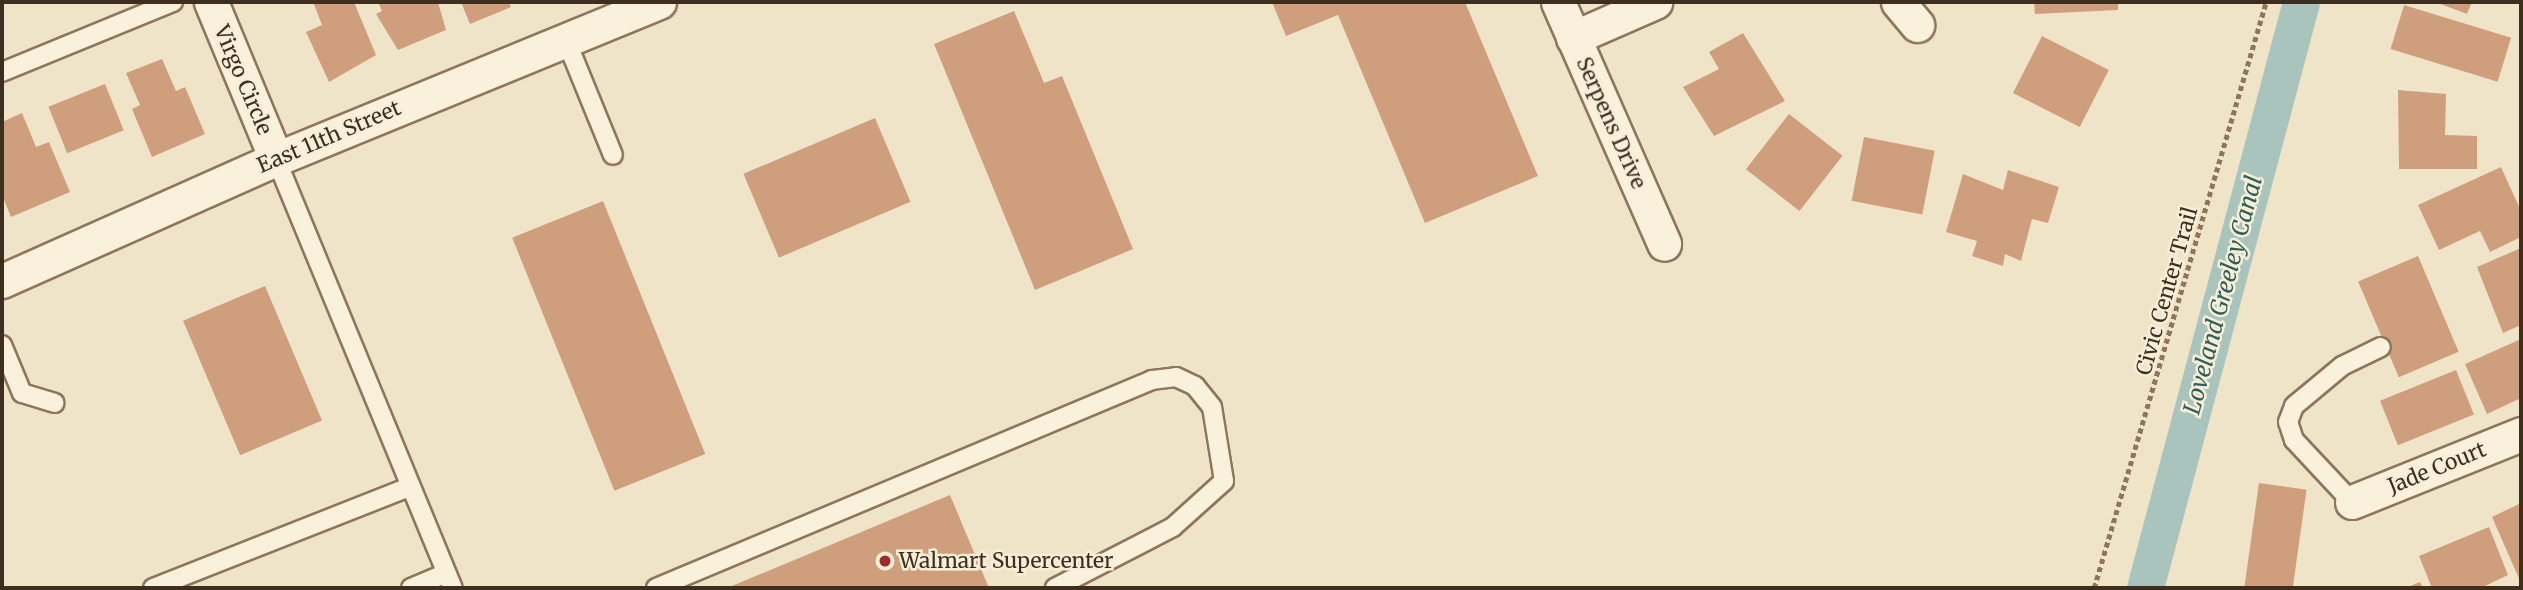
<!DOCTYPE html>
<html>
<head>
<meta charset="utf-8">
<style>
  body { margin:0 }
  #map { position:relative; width:2523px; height:590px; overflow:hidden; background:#f0e4c8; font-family:Merriweather,serif }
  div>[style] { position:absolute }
  .canal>* { height:37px; margin:-18.5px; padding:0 18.5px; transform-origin:18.5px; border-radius:18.5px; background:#a9c4bc }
  .building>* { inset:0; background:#cf9f7d; transform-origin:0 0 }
  .path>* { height:4.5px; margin-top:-2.25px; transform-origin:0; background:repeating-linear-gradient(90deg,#8d765c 0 5px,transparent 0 8.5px) }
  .roads { filter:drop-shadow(2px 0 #8d765c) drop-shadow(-2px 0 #8d765c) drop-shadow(0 2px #8d765c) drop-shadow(0 -2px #8d765c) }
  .service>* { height:18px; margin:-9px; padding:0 9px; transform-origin:9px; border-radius:9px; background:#faf1dc }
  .minor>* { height:33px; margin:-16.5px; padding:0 16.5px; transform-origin:16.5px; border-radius:16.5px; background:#faf1dc }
  .dots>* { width:19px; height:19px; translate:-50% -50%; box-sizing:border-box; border:4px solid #f7eed8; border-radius:50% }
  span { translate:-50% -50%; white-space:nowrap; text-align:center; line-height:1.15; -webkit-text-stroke:5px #f7eed8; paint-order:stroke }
  .street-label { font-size:21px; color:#3d2e20 }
  .poi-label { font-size:21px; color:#3d2e20 }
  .left { translate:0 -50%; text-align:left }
  .water-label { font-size:23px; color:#2f5d5a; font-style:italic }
  .frame { position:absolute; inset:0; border:4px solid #3d2e20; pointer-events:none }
</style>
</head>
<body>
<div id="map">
  <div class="canal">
    <div style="left:2145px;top:588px;width:606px;rotate:-75.09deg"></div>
  </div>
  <div class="building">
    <div style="clip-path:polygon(313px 2px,354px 2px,376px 55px,329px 82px,306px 32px,322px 25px)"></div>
    <div style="clip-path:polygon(378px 2px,438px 2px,446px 30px,398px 50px,376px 14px,382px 11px)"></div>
    <div style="clip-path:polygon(461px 2px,509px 2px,511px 7px,470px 24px)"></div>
    <div style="clip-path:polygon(1272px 2px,1465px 2px,1538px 176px,1425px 223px,1338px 15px,1286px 36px)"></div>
    <div style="clip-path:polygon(2034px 2px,2118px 2px,2118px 10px,2035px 14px)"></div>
    <div style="clip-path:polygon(2435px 2px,2472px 2px,2467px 14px)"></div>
    <div style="left:2404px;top:5px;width:112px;height:46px;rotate:17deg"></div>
    <div style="clip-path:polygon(1014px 11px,1044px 83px,1062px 76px,1133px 249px,1035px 290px,934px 44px)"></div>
    <div style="clip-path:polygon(1743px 33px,1785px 101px,1714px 136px,1683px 87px,1719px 69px,1709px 52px)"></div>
    <div style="left:2042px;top:36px;width:75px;height:64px;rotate:27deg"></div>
    <div style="clip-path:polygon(162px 59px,176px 91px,185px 87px,205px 134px,152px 157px,132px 109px,140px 105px,126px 73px)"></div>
    <div style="left:105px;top:84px;width:50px;height:61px;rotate:68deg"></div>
    <div style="clip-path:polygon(2398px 90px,2446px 94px,2445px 135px,2477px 136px,2477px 169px,2399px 169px)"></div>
    <div style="clip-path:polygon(22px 113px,36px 147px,49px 142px,70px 192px,11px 217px,2px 195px,2px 122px)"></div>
    <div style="left:1789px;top:114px;width:68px;height:70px;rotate:38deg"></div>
    <div style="left:875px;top:118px;width:91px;height:143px;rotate:67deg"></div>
    <div style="left:1864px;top:137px;width:72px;height:65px;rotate:11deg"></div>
    <div style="clip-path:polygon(2501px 167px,2521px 211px,2521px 237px,2490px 252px,2480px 231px,2439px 250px,2418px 205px)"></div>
    <div style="clip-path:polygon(2008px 170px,2059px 187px,2048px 223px,2032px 219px,2021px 261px,2005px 254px,2003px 266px,1972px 256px,1977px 241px,1946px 232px,1963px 174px,2003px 190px)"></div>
    <div style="left:603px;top:201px;width:273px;height:98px;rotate:68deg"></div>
    <div style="clip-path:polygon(2521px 248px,2521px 325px,2503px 333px,2477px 267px)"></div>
    <div style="left:2418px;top:256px;width:104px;height:65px;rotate:67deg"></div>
    <div style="left:265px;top:286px;width:146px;height:89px;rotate:67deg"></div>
    <div style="clip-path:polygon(2521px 339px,2521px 398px,2487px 414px,2465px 364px)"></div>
    <div style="left:2456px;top:370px;width:48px;height:82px;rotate:68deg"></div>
    <div style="left:2259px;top:483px;width:48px;height:106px;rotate:8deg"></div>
    <div style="clip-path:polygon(950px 495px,989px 588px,727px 588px)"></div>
    <div style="clip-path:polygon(2521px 503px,2521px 583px,2492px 517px)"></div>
    <div style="clip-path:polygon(2489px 527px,2508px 575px,2481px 588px,2432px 588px,2419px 556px)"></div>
    <div style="clip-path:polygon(2420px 582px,2423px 588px,2405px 588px)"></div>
  </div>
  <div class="path">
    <div style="left:2094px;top:588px;width:611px;rotate:-73.64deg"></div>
  </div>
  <div class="roads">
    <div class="service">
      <div style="left:566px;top:40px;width:124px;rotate:67.8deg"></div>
      <div style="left:2px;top:72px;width:185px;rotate:-22.3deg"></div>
      <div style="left:276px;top:159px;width:464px;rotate:67.6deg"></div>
      <div style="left:2px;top:345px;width:52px;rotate:67.4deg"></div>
      <div style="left:22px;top:393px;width:34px;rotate:17deg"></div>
      <div style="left:2352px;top:502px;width:85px;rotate:-133.1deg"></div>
      <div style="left:2294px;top:440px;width:19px;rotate:-108deg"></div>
      <div style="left:2288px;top:422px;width:17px;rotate:-69deg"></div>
      <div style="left:2294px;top:406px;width:62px;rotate:-39.8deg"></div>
      <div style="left:2342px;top:366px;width:43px;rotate:-26deg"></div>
      <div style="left:153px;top:588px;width:275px;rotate:-21.5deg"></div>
      <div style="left:411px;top:588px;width:36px;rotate:-23deg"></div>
      <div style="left:656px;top:588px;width:538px;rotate:-22.75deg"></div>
      <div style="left:1152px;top:380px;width:24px;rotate:-7deg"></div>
      <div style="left:1176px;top:377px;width:21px;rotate:25deg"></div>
      <div style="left:1195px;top:386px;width:27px;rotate:51deg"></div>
      <div style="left:1212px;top:407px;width:75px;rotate:80.8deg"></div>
      <div style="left:1224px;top:481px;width:69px;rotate:138deg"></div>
      <div style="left:1173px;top:527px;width:133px;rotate:152.7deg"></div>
    </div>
    <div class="minor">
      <div style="left:211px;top:2px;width:170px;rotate:67.5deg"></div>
      <div style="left:1558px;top:2px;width:264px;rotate:66.3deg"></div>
      <div style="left:1898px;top:2px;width:30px;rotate:50deg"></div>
      <div style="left:1573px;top:38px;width:90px;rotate:-23.7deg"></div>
      <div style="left:2px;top:281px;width:300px;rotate:-24deg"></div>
      <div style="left:276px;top:159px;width:414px;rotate:-22.3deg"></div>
      <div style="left:2352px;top:502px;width:182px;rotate:-21.9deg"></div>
    </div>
  </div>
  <div class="dots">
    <div style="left:885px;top:561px;background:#9e2a2b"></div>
  </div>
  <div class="street-label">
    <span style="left:243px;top:80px;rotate:67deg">Virgo Circle</span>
    <span style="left:1611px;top:123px;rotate:66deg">Serpens Drive</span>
    <span style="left:329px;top:137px;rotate:-23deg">East 11th Street</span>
    <span style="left:2167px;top:291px;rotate:-74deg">Civic Center Trail</span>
    <span style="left:2437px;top:468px;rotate:-22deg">Jade Court</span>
  </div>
  <div class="poi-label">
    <span class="left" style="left:899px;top:561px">Walmart Supercenter</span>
  </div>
  <div class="water-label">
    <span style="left:2223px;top:295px;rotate:-75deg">Loveland Greeley Canal</span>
  </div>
  <div class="frame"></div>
</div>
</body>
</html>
